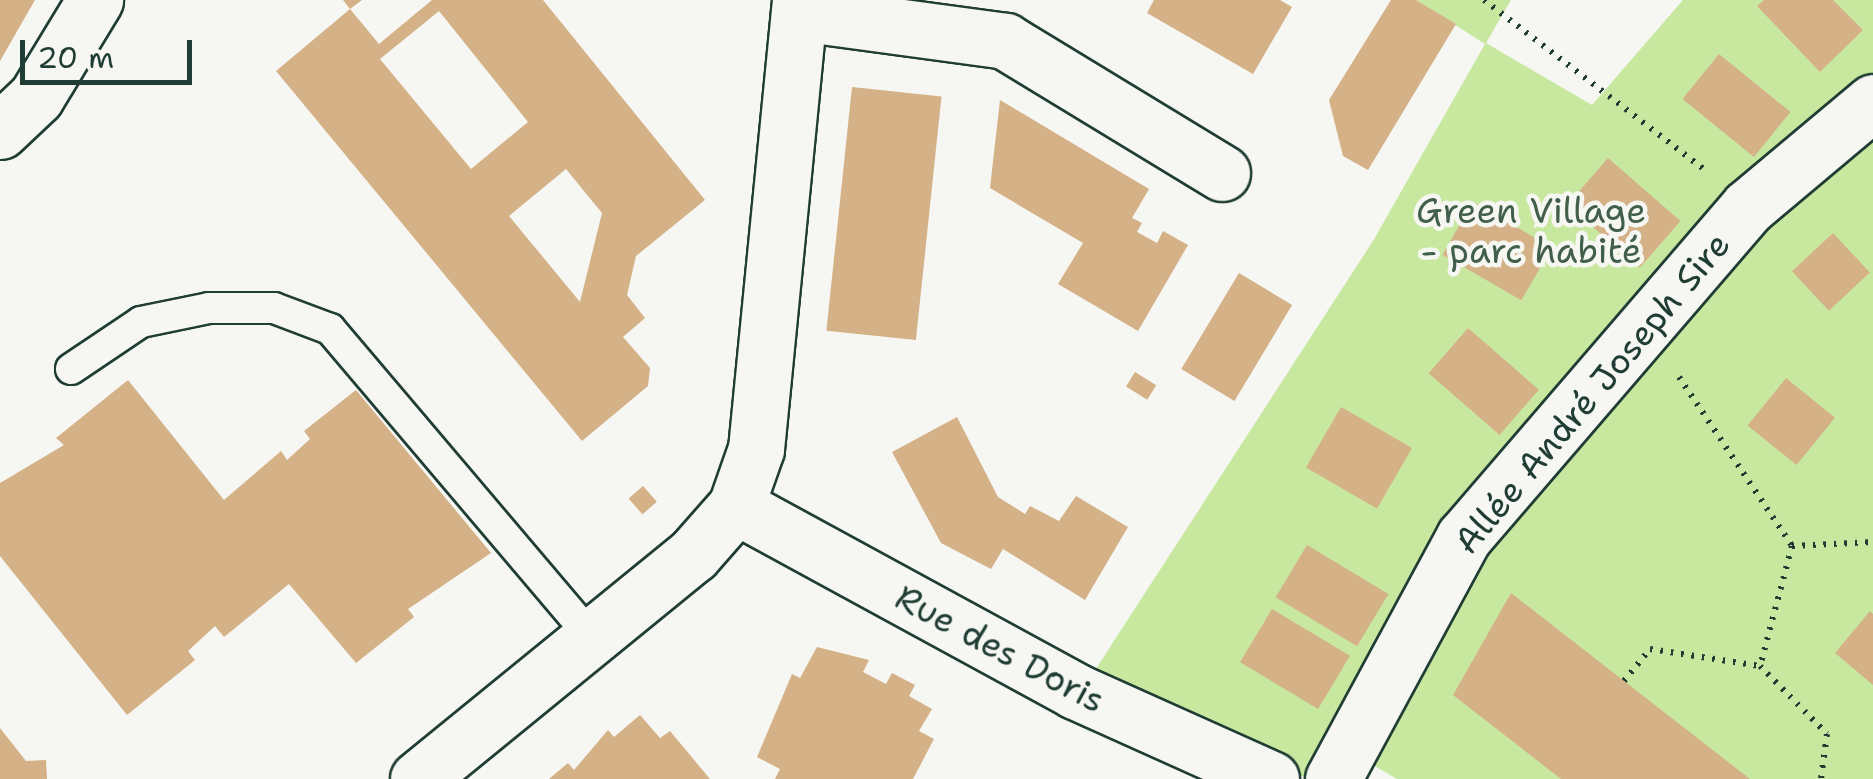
<!DOCTYPE html>
<html>
<head>
<meta charset="utf-8">
<style>
  body { margin:0 }
  #map { position:relative; width:1873px; height:779px; overflow:hidden; background:#f6f6f2; font-family:"Shantell Sans",sans-serif }
  div>[style] { position:absolute }
  .green>* { inset:0; background:#c8e8a0 }
  .building>* { inset:0; background:#d5b187; transform-origin:0 0 }
  .path>* { height:6px; margin-top:-3px; transform-origin:0; background:repeating-linear-gradient(90deg,#1f3d34 0 2.5px,transparent 0 10.5px) }
  .roads { filter:drop-shadow(2px 0 #1f3d34) drop-shadow(-2px 0 #1f3d34) drop-shadow(0 2px #1f3d34) drop-shadow(0 -2px #1f3d34) }
  .service>* { height:30px; margin:-15px; padding:0 15px; transform-origin:15px; border-radius:15px; background:#f6f6f2 }
  .minor>* { height:55px; margin:-27.5px; padding:0 27.5px; transform-origin:27.5px; border-radius:27.5px; background:#f6f6f2 }
  span { translate:-50% -50%; white-space:nowrap; text-align:center; line-height:1.15; -webkit-text-stroke:9px #f6f6f2; paint-order:stroke }
  .park-label { font-size:35px; color:#415f4a }
  .street-label { font-size:35px; color:#1f3d34 }
  .scale { position:absolute; left:20px; top:40px; width:172px; height:45px; box-sizing:border-box; border:5px solid #1f3d34; border-top:0; padding-left:12px; font-size:30px; line-height:35px; white-space:nowrap; color:#1f3d34; -webkit-text-stroke:8px #f6f6f2; paint-order:stroke }
</style>
</head>
<body>
<div id="map">
  <div class="green">
    <div style="clip-path:polygon(1416px 0,1511px 0,1486px 43px,1592px 105px,1683px 0,1873px 0,1873px 80px,1737px 199px,1308px 779px,1088px 681px,1373px 241px,1485px 44px)"></div>
    <div style="clip-path:polygon(1873px 124px,1873px 779px,1397px 779px,1368px 762px,1485px 554px,1777px 209px)"></div>
  </div>
  <div class="building">
    <div style="clip-path:polygon(0 0,35px 0,0 61px)"></div>
    <div style="clip-path:polygon(evenodd,343px 0,362px 0,350px 9px,379px 44px,432px 0,543px 0,705px 200px,636px 256px,627px 295px,645px 318px,623px 337px,650px 368px,648px 386px,582px 441px,276px 71px,350px 9px,343px 0,439px 11px,528px 122px,471px 169px,380px 59px,439px 11px,343px 0,566px 169px,602px 213px,580px 302px,509px 216px,566px 169px)"></div>
    <div style="clip-path:polygon(1154px 0,1280px 0,1292px 7px,1253px 74px,1147px 13px)"></div>
    <div style="clip-path:polygon(1391px 0,1416px 0,1456px 24px,1368px 170px,1343px 156px,1329px 100px)"></div>
    <div style="clip-path:polygon(1764px 0,1833px 0,1863px 30px,1820px 72px,1757px 6px)"></div>
    <div style="left:1719px;top:54px;width:92px;height:58px;rotate:39deg"></div>
    <div style="left:852px;top:87px;width:90px;height:245px;rotate:6deg"></div>
    <div style="clip-path:polygon(1000px 100px,1149px 189px,1132px 218px,1142px 223px,1137px 232px,1157px 243px,1163px 231px,1188px 245px,1138px 331px,1058px 284px,1083px 243px,990px 188px)"></div>
    <div style="left:1608px;top:158px;width:96px;height:62px;rotate:41deg"></div>
    <div style="left:1473px;top:202px;width:91px;height:61px;rotate:30deg"></div>
    <div style="left:1833px;top:233px;width:54px;height:56px;rotate:47deg"></div>
    <div style="left:1239px;top:273px;width:62px;height:112px;rotate:31deg"></div>
    <div style="left:1468px;top:328px;width:94px;height:60px;rotate:41deg"></div>
    <div style="left:1135px;top:372px;width:25px;height:17px;rotate:32deg"></div>
    <div style="left:1786px;top:378px;width:63px;height:61px;rotate:39deg"></div>
    <div style="clip-path:polygon(128px 380px,224px 500px,281px 451px,287px 460px,310px 439px,304px 431px,356px 390px,491px 553px,408px 609px,414px 617px,356px 663px,289px 584px,224px 637px,215px 626px,188px 651px,195px 660px,127px 715px,0 556px,0 483px,64px 445px,56px 438px)"></div>
    <div style="left:1341px;top:407px;width:82px;height:70px;rotate:30deg"></div>
    <div style="clip-path:polygon(957px 417px,998px 497px,1025px 514px,1030px 506px,1059px 521px,1076px 496px,1128px 527px,1085px 600px,1003px 549px,991px 569px,941px 543px,892px 452px)"></div>
    <div style="left:643px;top:486px;width:21px;height:19px;rotate:49deg"></div>
    <div style="left:1307px;top:545px;width:95px;height:61px;rotate:31deg"></div>
    <div style="clip-path:polygon(1511px 593px,1624px 681px,1750px 779px,1561px 779px,1453px 695px)"></div>
    <div style="left:1272px;top:609px;width:91px;height:62px;rotate:31deg"></div>
    <div style="clip-path:polygon(1870px 611px,1873px 614px,1873px 685px,1835px 653px)"></div>
    <div style="clip-path:polygon(817px 647px,869px 660px,863px 672px,886px 684px,892px 673px,915px 685px,909px 696px,932px 709px,919px 731px,934px 739px,913px 779px,775px 779px,780px 769px,757px 757px,792px 674px,800px 678px)"></div>
    <div style="clip-path:polygon(640px 715px,660px 738px,670px 731px,710px 779px,549px 779px,568px 763px,574px 770px,608px 730px,614px 737px)"></div>
    <div style="clip-path:polygon(0 728px,26px 761px,46px 760px,47px 779px,0 779px)"></div>
  </div>
  <div class="path">
    <div style="left:1484px;top:0;width:279px;rotate:37.6deg"></div>
    <div style="left:1679px;top:377px;width:203px;rotate:56.2deg"></div>
    <div style="left:1792px;top:546px;width:81px;rotate:-2.8deg"></div>
    <div style="left:1792px;top:546px;width:124px;rotate:104.9deg"></div>
    <div style="left:1760px;top:666px;width:95px;rotate:45.4deg"></div>
    <div style="left:1827px;top:734px;width:45px;rotate:97.6deg"></div>
    <div style="left:1624px;top:681px;width:41px;rotate:-50.9deg"></div>
    <div style="left:1650px;top:649px;width:111px;rotate:8.8deg"></div>
  </div>
  <div class="roads">
    <div class="service">
      <div style="left:71px;top:369px;width:84px;rotate:-33.9deg"></div>
      <div style="left:141px;top:322px;width:69px;rotate:-11.6deg"></div>
      <div style="left:209px;top:308px;width:65px"></div>
      <div style="left:274px;top:308px;width:60px;rotate:20.6deg"></div>
      <div style="left:330px;top:329px;width:404px;rotate:49.7deg"></div>
    </div>
    <div class="minor">
      <div style="left:799px;top:13px;width:208px;rotate:7.7deg"></div>
      <div style="left:1005px;top:41px;width:254px;rotate:31.3deg"></div>
      <div style="left:0;top:131px;width:50px;rotate:-43.4deg"></div>
      <div style="left:36px;top:97px;width:114px;rotate:-58.7deg"></div>
      <div style="left:736px;top:506px;width:386px;rotate:28.6deg"></div>
      <div style="left:1075px;top:691px;width:215px;rotate:24.2deg"></div>
      <div style="left:418px;top:779px;width:355px;rotate:-39.2deg"></div>
      <div style="left:693px;top:555px;width:65px;rotate:-48.7deg"></div>
      <div style="left:736px;top:506px;width:60px;rotate:-70.7deg"></div>
      <div style="left:756px;top:449px;width:451px;rotate:-84.4deg"></div>
      <div style="left:1333px;top:779px;width:275px;rotate:-61.6deg"></div>
      <div style="left:1464px;top:537px;width:435px;rotate:-49.3deg"></div>
      <div style="left:1748px;top:207px;width:163px;rotate:-40deg"></div>
    </div>
  </div>
  <div class="park-label">
    <span style="left:1531px;top:231px">Green Village<br>- parc habité</span>
  </div>
  <div class="street-label">
    <span style="left:1592px;top:393px;rotate:-50deg">Allée André Joseph Sire</span>
    <span style="left:1000px;top:649px;rotate:28deg">Rue des Doris</span>
  </div>
  <div class="scale">20 m</div>
</div>
</body>
</html>
